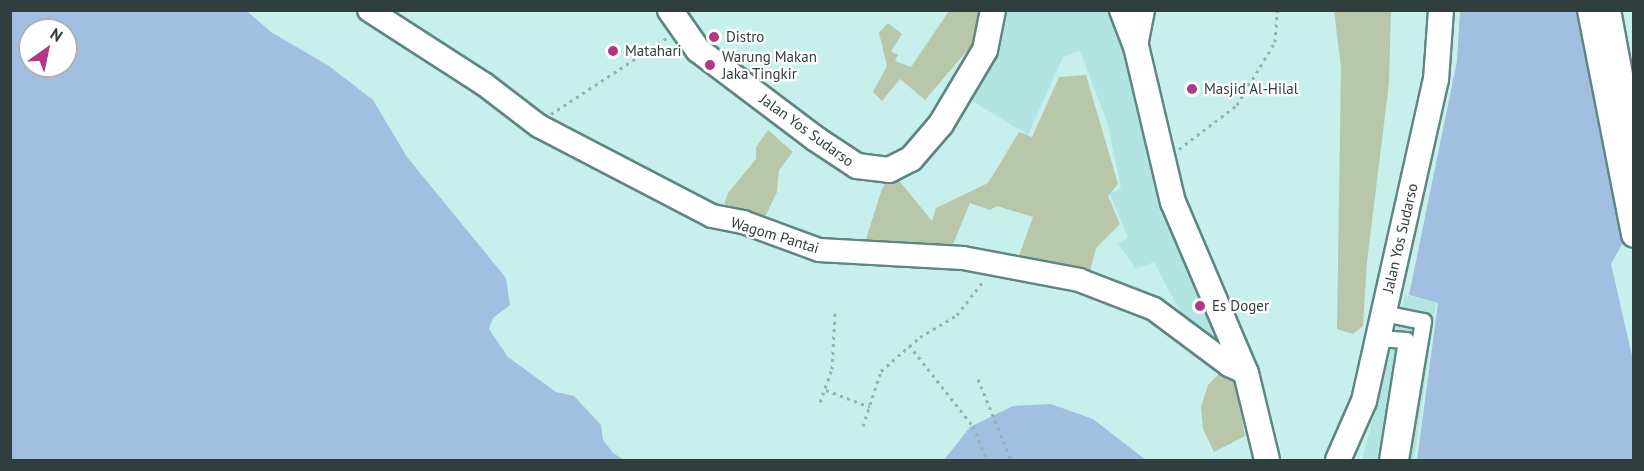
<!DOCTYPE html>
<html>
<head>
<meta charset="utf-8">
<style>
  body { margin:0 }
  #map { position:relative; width:1644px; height:471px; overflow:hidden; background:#c7f0ed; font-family:"PT Sans",sans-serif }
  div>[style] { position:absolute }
  .built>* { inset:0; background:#b2e5e2 }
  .green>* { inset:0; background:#b8c7aa }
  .water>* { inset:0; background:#a2bfe1 }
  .path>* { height:3px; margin-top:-1.5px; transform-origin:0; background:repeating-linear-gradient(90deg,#93b3b1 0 3px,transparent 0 7.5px) }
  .roads { filter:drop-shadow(2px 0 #5f8683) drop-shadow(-2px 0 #5f8683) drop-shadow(0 2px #5f8683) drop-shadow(0 -2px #5f8683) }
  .street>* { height:15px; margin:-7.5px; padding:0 7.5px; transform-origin:7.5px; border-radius:7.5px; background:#fff }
  .secondary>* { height:22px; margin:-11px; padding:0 11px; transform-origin:11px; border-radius:11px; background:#fff }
  .primary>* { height:24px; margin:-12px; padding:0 12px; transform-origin:12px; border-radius:12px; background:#fff }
  .dots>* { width:16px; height:16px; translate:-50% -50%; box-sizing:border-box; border:3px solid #fff; border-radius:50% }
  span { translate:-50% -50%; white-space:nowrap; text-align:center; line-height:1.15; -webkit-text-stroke:4.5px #fff; paint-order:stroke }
  .poi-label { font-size:15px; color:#2f3f3e }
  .left { translate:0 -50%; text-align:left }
  .street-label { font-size:15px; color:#2f3f3e }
  .frame { position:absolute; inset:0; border:12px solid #2f3f3e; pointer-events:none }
  .north { position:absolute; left:18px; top:18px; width:60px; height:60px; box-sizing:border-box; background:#fff; border:2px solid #acb2b2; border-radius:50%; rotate:33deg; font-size:16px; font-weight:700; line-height:24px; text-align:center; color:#2f3f3e }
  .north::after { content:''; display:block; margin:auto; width:21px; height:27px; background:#b33687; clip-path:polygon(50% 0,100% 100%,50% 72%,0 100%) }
</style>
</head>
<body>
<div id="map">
  <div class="built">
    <div style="clip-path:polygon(998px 11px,1113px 11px,1154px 160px,1162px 207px,1217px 331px,1203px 338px,1190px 331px,1154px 262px,1136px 269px,1118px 244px,1128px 238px,1110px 194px,1121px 188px,1107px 122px,1080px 51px,1063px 57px,1028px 135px,969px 99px)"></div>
    <div style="clip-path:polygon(1405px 295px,1436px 303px,1414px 460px,1362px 460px)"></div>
  </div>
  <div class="green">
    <div style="clip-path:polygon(949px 11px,981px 11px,971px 46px,925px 100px,900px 79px,882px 101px,873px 92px,887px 66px,879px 33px,888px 23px,902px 34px,891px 51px,898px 55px,895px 61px,911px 67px)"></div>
    <div style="clip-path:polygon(1334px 11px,1391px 11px,1389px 83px,1367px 262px,1363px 326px,1353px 334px,1337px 329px,1341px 67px)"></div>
    <div style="clip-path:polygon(1086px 75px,1118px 184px,1108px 196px,1120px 224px,1096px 248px,1088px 280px,1017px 261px,1033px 217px,997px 206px,990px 210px,970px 203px,952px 247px,864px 245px,882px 189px,892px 172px,932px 221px,936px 208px,988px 183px,1019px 132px,1032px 137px,1059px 77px)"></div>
    <div style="clip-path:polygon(768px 130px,793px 152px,779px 170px,777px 192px,764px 219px,724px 204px,728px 193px,756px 159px,756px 147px)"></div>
    <div style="clip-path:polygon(1221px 372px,1235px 383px,1245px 436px,1214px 452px,1203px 429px,1201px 407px,1208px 385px)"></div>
  </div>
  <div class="water">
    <div style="clip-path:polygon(evenodd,10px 11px,247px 11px,271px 32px,329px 66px,373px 100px,407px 157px,506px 278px,510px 305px,493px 318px,489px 329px,508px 357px,556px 392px,574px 396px,601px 425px,603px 440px,613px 453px,624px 460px,11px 460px,10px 11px,30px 30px,66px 30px,66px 66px,30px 66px,30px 30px)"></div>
    <div style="clip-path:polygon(1460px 11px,1579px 11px,1624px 241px,1611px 264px,1633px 360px,1633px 460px,1417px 460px,1438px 303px,1409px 295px,1457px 61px)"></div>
    <div style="clip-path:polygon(1051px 404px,1093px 419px,1146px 460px,944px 460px,970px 427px,1013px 406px)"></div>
  </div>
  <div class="path">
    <div style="left:551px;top:114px;width:140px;rotate:-33.3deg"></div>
    <div style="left:1179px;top:149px;width:73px;rotate:-37.2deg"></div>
    <div style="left:1237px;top:105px;width:74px;rotate:-58.9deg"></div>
    <div style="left:1275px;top:42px;width:32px;rotate:-86deg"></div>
    <div style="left:909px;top:345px;width:103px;rotate:51.7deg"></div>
    <div style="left:973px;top:426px;width:37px;rotate:68deg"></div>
    <div style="left:978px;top:379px;width:87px;rotate:67.8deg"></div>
    <div style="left:826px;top:390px;width:47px;rotate:21.1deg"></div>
    <div style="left:820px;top:402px;width:35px;rotate:-70deg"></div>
    <div style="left:832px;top:369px;width:56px;rotate:-86.9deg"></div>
    <div style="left:863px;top:426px;width:58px;rotate:-71.9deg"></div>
    <div style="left:881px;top:371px;width:52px;rotate:-41.1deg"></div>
    <div style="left:920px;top:337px;width:43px;rotate:-30.7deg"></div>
    <div style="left:957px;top:315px;width:44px;rotate:-52.4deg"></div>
  </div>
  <div class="roads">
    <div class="street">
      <div style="left:1383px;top:313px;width:41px;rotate:11.3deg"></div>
      <div style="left:1423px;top:321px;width:141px;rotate:99.4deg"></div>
      <div style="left:1378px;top:338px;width:28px;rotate:4deg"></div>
      <div style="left:1406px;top:340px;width:121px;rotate:99deg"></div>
    </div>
    <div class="secondary">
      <div style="left:369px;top:10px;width:137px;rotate:32.8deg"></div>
      <div style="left:484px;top:84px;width:69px;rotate:37.4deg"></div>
      <div style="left:539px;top:126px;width:195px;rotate:27.5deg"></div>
      <div style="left:712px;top:216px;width:32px;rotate:11deg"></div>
      <div style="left:743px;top:222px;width:81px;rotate:20.2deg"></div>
      <div style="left:819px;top:250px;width:144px;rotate:3.2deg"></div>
      <div style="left:963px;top:258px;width:118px;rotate:10.7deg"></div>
      <div style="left:1079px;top:280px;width:80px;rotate:21.1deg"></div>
      <div style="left:1154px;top:309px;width:94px;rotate:36.7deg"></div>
      <div style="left:1229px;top:365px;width:19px;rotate:25deg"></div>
      <div style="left:1136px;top:46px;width:37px;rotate:-79deg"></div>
    </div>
    <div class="primary">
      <div style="left:670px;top:10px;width:49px;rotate:55deg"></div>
      <div style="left:698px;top:50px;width:148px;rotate:37deg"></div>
      <div style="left:816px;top:139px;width:49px;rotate:33.4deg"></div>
      <div style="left:857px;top:166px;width:32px;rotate:7deg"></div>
      <div style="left:889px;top:170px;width:25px;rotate:-27deg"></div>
      <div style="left:911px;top:159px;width:46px;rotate:-49.4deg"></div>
      <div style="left:941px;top:124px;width:86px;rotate:-59.3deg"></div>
      <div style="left:985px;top:50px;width:41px;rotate:-78.7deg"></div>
      <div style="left:1122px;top:10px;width:39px;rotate:69deg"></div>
      <div style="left:1136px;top:46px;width:160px;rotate:76.7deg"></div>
      <div style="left:1173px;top:202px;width:186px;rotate:66.9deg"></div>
      <div style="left:1246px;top:373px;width:89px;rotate:76.4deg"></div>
      <div style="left:1590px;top:10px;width:229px;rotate:78.9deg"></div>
      <div style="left:1608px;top:10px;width:142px;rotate:79.5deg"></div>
      <div style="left:1338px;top:460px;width:64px;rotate:-66.2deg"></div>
      <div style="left:1364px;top:401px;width:329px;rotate:-77.4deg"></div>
      <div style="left:1436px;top:80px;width:70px;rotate:-85.9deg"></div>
    </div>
  </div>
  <div class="dots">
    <div style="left:714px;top:37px;background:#b33687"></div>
    <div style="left:613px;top:51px;background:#b33687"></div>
    <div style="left:710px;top:65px;background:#b33687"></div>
    <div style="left:1192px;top:89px;background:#b33687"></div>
    <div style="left:1200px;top:306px;background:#b33687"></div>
  </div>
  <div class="poi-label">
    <span class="left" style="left:726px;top:37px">Distro</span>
    <span class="left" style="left:625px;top:51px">Matahari</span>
    <span class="left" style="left:722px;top:65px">Warung Makan<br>Jaka Tingkir</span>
    <span class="left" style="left:1204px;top:89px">Masjid Al-Hilal</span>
    <span class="left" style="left:1212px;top:306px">Es Doger</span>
  </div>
  <div class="street-label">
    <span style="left:807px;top:130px;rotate:36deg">Jalan Yos Sudarso</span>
    <span style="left:775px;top:235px;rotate:17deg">Wagom Pantai</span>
    <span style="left:1400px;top:238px;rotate:-77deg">Jalan Yos Sudarso</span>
  </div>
  <div class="frame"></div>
  <div class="north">N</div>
</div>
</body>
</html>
